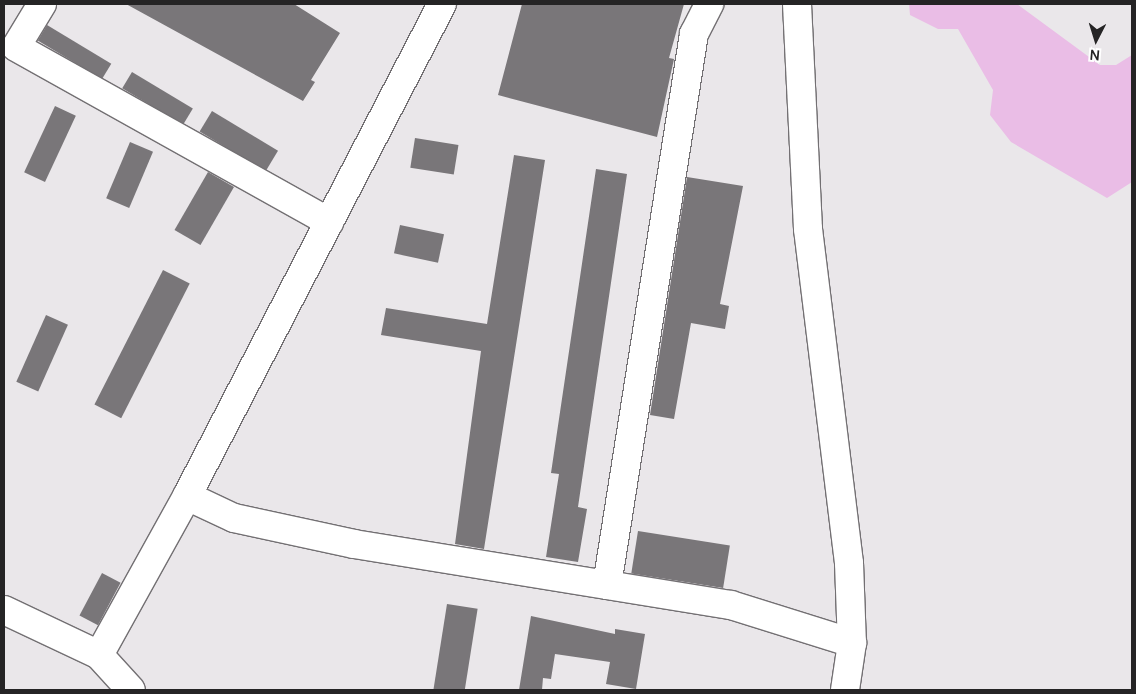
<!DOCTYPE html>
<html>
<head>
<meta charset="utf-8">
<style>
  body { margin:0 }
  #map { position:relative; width:1136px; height:694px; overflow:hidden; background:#eae7ea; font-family:Manrope,sans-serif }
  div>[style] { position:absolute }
  .green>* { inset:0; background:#eabde6 }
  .building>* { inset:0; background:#797679; transform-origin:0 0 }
  .roads { filter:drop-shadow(1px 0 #737073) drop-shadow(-1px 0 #737073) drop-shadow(0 1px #737073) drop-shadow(0 -1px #737073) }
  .minor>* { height:28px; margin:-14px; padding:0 14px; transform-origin:14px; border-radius:14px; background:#fff }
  span { translate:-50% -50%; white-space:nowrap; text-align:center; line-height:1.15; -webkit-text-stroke:4px #fff; paint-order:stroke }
  .frame { position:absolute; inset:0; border:5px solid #252425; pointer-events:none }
  .north { position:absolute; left:1071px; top:15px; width:50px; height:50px; -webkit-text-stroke:4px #fff; paint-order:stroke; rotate:185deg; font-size:14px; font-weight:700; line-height:20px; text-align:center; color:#252425 }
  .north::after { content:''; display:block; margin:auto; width:18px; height:22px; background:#252425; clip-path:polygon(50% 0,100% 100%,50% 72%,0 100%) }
</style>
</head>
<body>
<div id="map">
  <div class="green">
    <div style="clip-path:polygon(909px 4px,1017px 4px,1100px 65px,1116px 65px,1132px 55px,1132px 182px,1107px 198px,1011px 142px,990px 115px,993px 90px,958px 29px,938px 29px,910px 15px)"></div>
  </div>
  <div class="building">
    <div style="clip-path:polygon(126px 4px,294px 4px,340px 33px,311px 80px,315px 82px,303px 101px)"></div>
    <div style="clip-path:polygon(522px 4px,684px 4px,669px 58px,674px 59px,657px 137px,498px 95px)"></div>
    <div style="left:47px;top:25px;width:75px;height:18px;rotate:31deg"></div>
    <div style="left:132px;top:72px;width:71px;height:19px;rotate:31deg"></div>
    <div style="left:55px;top:106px;width:23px;height:73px;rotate:25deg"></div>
    <div style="left:212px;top:111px;width:77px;height:24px;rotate:31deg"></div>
    <div style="left:415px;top:138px;width:44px;height:30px;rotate:9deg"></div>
    <div style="left:130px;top:142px;width:25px;height:61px;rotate:23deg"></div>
    <div style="clip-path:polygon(514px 155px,545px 160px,484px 549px,455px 544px,481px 351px,381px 335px,386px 308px,487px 324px)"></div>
    <div style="clip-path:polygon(596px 169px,627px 174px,578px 507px,587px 509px,578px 562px,546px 557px,559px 474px,551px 473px)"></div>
    <div style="left:208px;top:172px;width:30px;height:67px;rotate:30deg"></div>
    <div style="clip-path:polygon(687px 177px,743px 186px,720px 304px,729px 306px,725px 329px,691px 323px,674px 419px,650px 415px)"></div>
    <div style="left:400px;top:225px;width:45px;height:29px;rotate:12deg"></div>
    <div style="left:163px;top:270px;width:30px;height:151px;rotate:27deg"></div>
    <div style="left:46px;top:315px;width:24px;height:73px;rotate:24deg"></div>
    <div style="left:638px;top:531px;width:93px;height:43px;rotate:9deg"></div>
    <div style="left:102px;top:573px;width:21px;height:48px;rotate:28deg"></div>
    <div style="left:447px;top:604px;width:31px;height:87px;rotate:9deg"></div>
    <div style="clip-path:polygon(531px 616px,615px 634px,615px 629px,645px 634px,636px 689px,606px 684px,610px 662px,555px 654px,551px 679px,543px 678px,542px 690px,519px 690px)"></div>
  </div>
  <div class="roads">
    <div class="minor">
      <div style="left:42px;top:4px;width:50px;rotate:121.2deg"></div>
      <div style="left:16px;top:47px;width:359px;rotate:29.2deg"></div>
      <div style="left:797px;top:4px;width:225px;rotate:87.2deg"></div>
      <div style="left:808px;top:229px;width:337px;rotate:83deg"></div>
      <div style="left:849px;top:563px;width:80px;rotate:87.9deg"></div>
      <div style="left:852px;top:643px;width:48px;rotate:98.5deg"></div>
      <div style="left:187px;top:496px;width:52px;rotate:25.1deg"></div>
      <div style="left:234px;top:518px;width:123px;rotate:12.2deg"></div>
      <div style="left:354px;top:544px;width:382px;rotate:9.2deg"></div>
      <div style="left:731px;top:605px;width:127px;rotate:17.4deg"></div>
      <div style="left:607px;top:585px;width:558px;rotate:-81.03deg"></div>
      <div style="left:694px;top:34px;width:34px;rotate:-63deg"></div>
      <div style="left:4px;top:610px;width:105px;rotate:25.3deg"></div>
      <div style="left:99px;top:655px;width:47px;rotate:47.6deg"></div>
      <div style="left:99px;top:655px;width:182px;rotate:-61deg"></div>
      <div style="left:187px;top:496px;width:554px;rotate:-62.6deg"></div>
    </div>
  </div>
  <div class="frame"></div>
  <div class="north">N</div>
</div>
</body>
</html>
